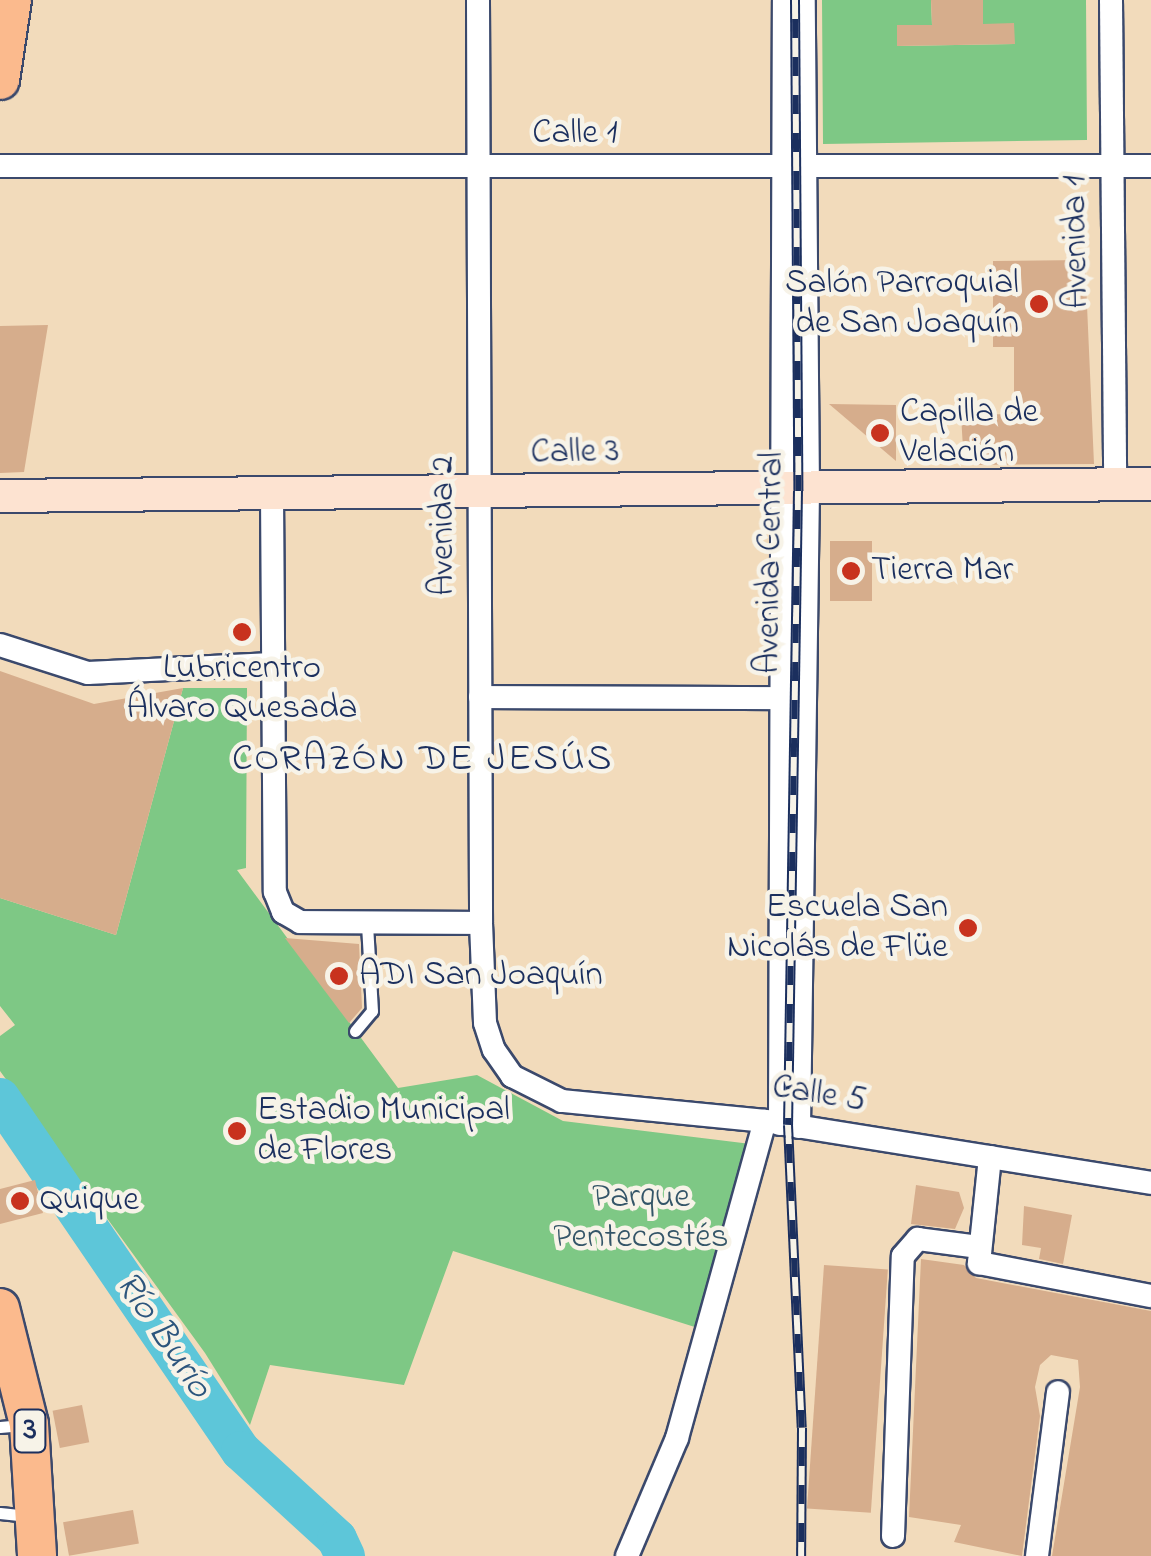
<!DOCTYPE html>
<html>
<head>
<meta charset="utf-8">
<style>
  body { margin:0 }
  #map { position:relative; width:1151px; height:1556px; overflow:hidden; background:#f2dbbb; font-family:"Indie Flower",sans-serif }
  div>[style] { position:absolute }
  .green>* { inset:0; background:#7ec885 }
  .river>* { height:40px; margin:-20px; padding:0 20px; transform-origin:20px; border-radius:20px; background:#5dc6d9 }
  .building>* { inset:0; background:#d6ad8c; transform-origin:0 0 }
  .roads { filter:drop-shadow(2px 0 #3b496c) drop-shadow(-2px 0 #3b496c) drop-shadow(0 2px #3b496c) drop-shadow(0 -2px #3b496c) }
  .service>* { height:11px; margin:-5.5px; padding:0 5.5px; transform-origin:5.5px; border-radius:5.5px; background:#fff }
  .minor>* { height:22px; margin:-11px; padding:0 11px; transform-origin:11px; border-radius:11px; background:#fff }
  .secondary>* { height:32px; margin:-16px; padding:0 16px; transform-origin:16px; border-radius:16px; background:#fde3d1 }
  .primary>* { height:38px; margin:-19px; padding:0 19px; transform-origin:19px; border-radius:19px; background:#fbba8d }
  .rail>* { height:10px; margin-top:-5px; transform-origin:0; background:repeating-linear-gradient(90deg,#f7f3e8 0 19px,#1b2f5e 0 38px); box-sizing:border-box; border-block:2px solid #1b2f5e }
  .dots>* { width:28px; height:28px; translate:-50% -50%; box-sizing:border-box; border:5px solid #f7f3e8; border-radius:50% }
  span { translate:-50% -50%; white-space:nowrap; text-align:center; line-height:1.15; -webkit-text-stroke:9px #f7f3e8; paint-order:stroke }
  .shield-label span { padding:2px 8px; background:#f7f3e8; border:2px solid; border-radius:8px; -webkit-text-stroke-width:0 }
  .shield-label { font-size:32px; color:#1b2f5e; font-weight:700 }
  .street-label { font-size:35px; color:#1b2f5e }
  .poi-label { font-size:35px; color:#1b2f5e }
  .right { translate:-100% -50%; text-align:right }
  .left { translate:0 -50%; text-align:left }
  .park-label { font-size:35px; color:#345568 }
  .neighbourhood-label { font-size:38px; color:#1b2f5e; letter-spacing:2.5px }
  .water-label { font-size:38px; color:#2c557d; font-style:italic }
</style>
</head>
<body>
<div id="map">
  <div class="green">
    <div style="clip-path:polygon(822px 0,931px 0,932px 25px,897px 25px,897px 46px,1014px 44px,1014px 24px,983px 24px,983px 0,1086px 0,1087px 140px,823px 144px)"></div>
    <div style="clip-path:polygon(183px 688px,247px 688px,246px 868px,237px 870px,398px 1088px,477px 1075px,563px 1121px,759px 1145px,698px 1328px,453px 1251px,404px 1385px,270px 1365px,250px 1425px,205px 1353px,0 1071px,0 1036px,15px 1025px,0 1006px,0 898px,116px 935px)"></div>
  </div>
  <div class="river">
    <div style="left:0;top:1098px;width:427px;rotate:55.7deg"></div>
    <div style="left:241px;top:1451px;width:130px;rotate:42.5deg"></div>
    <div style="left:337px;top:1539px;width:19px;rotate:65deg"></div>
  </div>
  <div class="building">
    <div style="clip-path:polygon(931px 0,983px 0,983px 24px,1014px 23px,1015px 44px,897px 46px,897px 25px,932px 25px)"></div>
    <div style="clip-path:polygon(1085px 260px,1094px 464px,964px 465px,961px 415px,1014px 414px,1014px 347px,993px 347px,993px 261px)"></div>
    <div style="clip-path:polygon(48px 325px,24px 472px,0 473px,0 326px)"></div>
    <div style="clip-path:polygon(829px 404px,896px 405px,896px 461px)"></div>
    <div style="left:872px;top:541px;width:60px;height:42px;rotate:90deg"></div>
    <div style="clip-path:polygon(0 671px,94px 704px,183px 688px,116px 935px,0 898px)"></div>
    <div style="clip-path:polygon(285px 938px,359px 944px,362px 1008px,349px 1023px)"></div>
    <div style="clip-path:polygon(35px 1180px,43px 1213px,0 1224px,0 1189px)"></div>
    <div style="clip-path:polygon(916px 1185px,959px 1192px,964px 1208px,955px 1229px,911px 1224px)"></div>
    <div style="clip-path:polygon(1024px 1206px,1072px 1215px,1063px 1264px,1039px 1259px,1041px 1248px,1022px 1245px)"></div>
    <div style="clip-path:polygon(921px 1259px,964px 1265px,976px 1278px,1151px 1311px,1151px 1556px,1052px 1556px,1080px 1387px,1078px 1360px,1051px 1355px,1040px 1365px,1035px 1387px,1040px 1416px,1022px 1556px,954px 1542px,961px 1525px,909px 1517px)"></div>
    <div style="left:824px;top:1265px;width:64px;height:244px;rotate:4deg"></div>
    <div style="left:82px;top:1405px;width:38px;height:30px;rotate:79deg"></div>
    <div style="left:133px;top:1510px;width:34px;height:71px;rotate:80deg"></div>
  </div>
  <div class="roads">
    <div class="service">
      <div style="left:355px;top:1031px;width:26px;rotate:-50deg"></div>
      <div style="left:372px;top:1011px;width:87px;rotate:-93.3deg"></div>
      <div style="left:0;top:1427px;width:25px;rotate:-5deg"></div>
      <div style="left:0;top:1513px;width:28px;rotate:6deg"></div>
    </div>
    <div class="minor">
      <div style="left:478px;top:0;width:923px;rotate:89.81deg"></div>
      <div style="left:481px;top:923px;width:100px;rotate:87.7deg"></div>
      <div style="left:485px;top:1023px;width:28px;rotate:72deg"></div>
      <div style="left:494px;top:1050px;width:32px;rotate:55deg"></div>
      <div style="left:512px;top:1076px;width:56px;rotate:26.6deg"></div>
      <div style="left:562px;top:1101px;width:204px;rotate:5.6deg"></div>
      <div style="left:765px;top:1121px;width:391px;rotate:9.1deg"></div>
      <div style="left:1111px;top:0;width:484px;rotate:89.5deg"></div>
      <div style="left:0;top:166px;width:1151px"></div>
      <div style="left:272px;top:494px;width:398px;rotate:89.6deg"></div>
      <div style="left:275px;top:892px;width:22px;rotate:68deg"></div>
      <div style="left:283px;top:912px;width:20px;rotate:30deg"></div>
      <div style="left:300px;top:922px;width:181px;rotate:0.3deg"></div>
      <div style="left:0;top:645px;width:92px;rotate:17.7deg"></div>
      <div style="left:88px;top:673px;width:184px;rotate:-2.8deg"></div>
      <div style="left:480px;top:697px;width:317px;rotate:0.2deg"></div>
      <div style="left:780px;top:1124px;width:1124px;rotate:-89.8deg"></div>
      <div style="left:799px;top:1127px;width:636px;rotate:-89.19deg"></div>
      <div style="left:808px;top:491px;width:491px;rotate:-90.5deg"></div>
      <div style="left:990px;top:1157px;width:107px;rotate:95.9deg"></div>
      <div style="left:979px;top:1263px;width:175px;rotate:10.9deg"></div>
      <div style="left:893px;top:1536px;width:280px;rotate:-88deg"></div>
      <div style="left:903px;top:1256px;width:23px;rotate:-49deg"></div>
      <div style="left:918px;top:1239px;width:62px;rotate:7.5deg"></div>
      <div style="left:627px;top:1556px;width:128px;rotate:-67deg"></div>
      <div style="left:677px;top:1438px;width:329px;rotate:-74.5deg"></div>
      <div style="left:1037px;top:1556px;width:165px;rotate:-82.7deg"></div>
    </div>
    <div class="secondary">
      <div style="left:0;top:496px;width:1151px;rotate:-0.6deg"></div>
    </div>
    <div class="primary">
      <div style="left:0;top:80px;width:81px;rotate:-81.5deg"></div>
      <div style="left:0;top:1308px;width:120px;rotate:76deg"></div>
      <div style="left:29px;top:1424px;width:132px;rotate:86.5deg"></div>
    </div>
  </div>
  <div class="rail">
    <div style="left:795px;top:0;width:491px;rotate:89.6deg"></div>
    <div style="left:798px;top:491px;width:634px;rotate:90.9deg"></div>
    <div style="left:788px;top:1125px;width:303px;rotate:87.4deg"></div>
    <div style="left:802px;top:1428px;width:128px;rotate:90.4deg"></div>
  </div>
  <div class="dots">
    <div style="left:1039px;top:304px;background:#c8321e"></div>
    <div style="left:880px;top:433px;background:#c8321e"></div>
    <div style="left:851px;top:571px;background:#c8321e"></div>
    <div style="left:242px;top:632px;background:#c8321e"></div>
    <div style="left:968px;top:928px;background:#c8321e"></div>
    <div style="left:339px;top:976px;background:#c8321e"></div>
    <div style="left:237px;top:1131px;background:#c8321e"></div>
    <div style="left:20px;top:1201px;background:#c8321e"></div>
  </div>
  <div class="shield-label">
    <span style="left:30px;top:1431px">3</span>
  </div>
  <div class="street-label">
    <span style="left:575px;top:134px">Calle 1</span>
    <span style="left:1077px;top:242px;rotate:-91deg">Avenida 1</span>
    <span style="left:575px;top:453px;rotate:-1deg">Calle 3</span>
    <span style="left:444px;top:526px;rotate:-90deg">Avenida 2</span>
    <span style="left:771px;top:563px;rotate:-89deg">Avenida Central</span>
    <span style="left:819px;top:1095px;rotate:9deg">Calle 5</span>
  </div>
  <div class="poi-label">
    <span class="right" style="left:1019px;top:304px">Salón Parroquial<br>de San Joaquín</span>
    <span class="left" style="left:900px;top:433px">Capilla de<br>Velación</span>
    <span class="left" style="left:871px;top:571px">Tierra Mar</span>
    <span style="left:242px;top:689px">Lubricentro<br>Álvaro Quesada</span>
    <span class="right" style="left:948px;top:928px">Escuela San<br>Nicolás de Flüe</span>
    <span class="left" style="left:359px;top:976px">ADI San Joaquín</span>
    <span class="left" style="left:257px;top:1131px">Estadio Municipal<br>de Flores</span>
    <span class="left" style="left:40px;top:1201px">Quique</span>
  </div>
  <div class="park-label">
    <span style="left:641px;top:1218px">Parque<br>Pentecostés</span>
  </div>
  <div class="neighbourhood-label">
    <span style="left:423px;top:761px">CORAZÓN DE JESÚS</span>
  </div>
  <div class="water-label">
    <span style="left:162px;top:1336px;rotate:56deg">Río Burío</span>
  </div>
</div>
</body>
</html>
